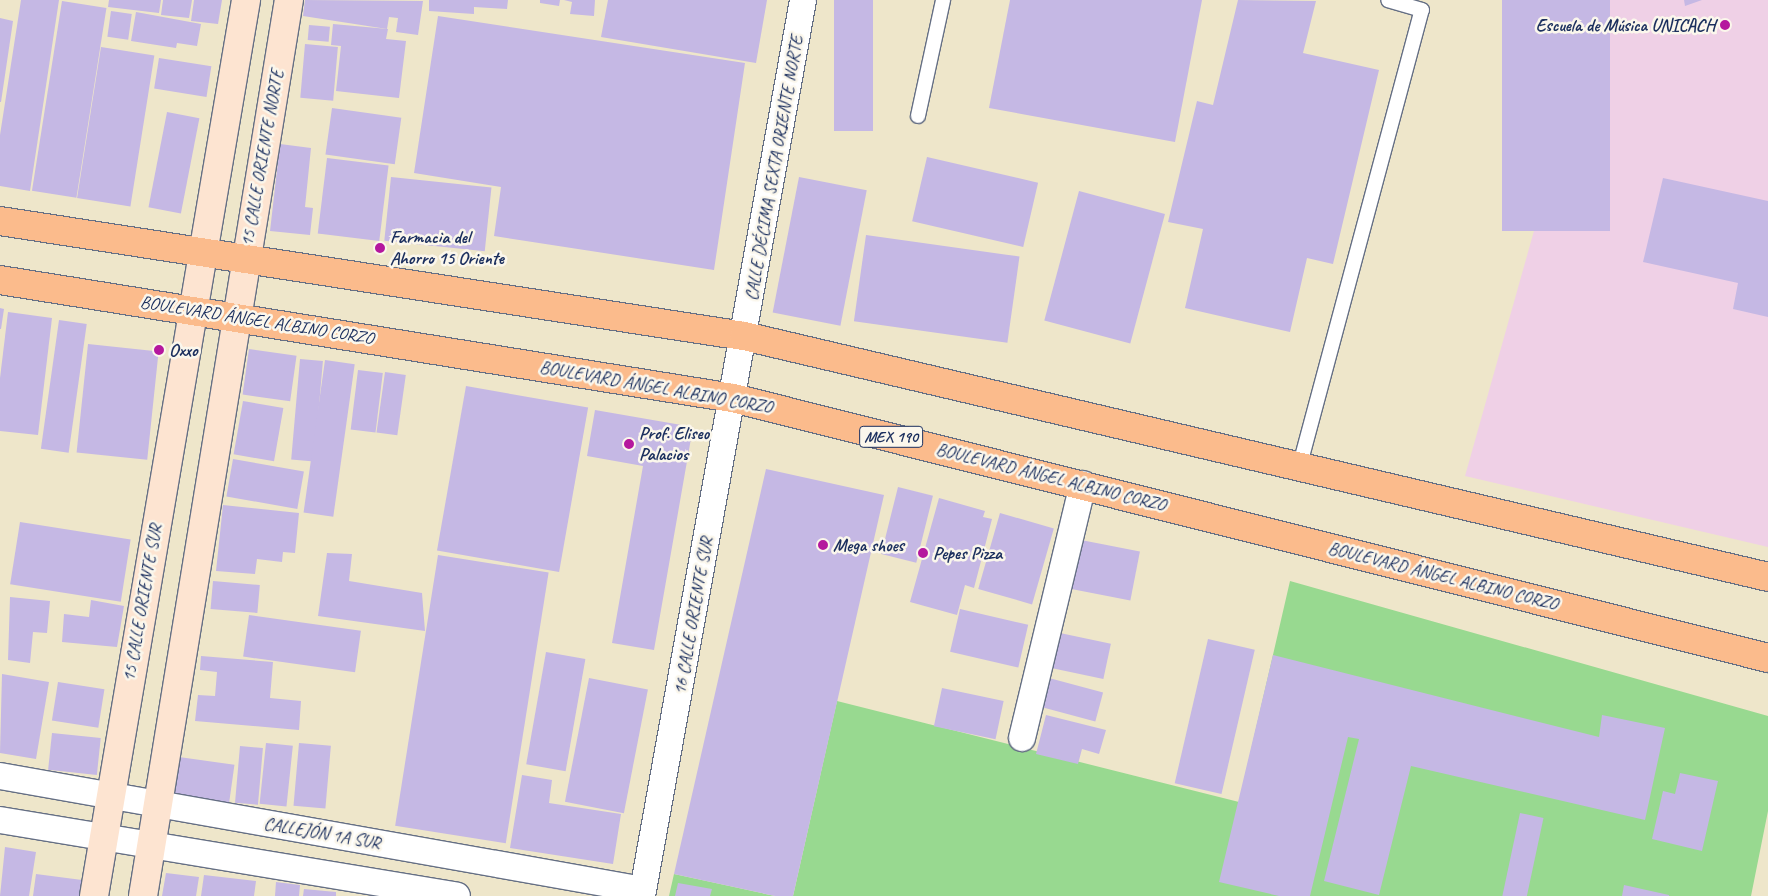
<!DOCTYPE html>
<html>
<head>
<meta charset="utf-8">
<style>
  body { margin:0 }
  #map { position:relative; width:1768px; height:896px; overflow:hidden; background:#eee6ca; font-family:Caveat,sans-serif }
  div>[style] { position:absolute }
  .built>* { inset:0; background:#efd0e6 }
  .green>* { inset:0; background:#98d990 }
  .building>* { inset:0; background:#c5b8e4; transform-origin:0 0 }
  .roads { filter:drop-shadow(1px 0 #656f84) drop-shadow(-1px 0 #656f84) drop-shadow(0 1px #656f84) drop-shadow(0 -1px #656f84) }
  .service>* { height:14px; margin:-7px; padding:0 7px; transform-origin:7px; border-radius:7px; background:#fff }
  .minor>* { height:26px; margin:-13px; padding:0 13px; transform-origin:13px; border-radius:13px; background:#fff }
  .secondary>* { height:28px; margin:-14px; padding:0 14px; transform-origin:14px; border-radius:14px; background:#fde4d1 }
  .primary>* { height:28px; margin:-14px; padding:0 14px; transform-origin:14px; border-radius:14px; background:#fbbb8c }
  .dots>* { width:14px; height:14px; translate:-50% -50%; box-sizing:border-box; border:2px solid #fbf7ec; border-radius:50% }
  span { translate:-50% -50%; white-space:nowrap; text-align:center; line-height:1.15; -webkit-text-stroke:5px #fbf7ec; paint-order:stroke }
  .shield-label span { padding:1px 4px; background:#fbf7ec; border:1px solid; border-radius:4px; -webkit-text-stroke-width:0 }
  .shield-label { font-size:16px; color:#1b2f5e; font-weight:700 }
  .poi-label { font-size:18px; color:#1b2f5e; font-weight:700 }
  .right { translate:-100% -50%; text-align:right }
  .left { translate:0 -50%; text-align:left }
  .street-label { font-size:18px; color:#1b2f5e }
</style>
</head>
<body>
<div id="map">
  <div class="built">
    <div style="clip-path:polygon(1599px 0,1768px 0,1768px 547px,1465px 476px)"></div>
  </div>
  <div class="green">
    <div style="clip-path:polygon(1290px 581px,1768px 716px,1768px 811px,1751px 896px,793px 896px,837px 701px,1239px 802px)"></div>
    <div style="clip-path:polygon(674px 874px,775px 896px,669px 896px)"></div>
  </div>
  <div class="building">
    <div style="clip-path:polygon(21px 0,59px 0,30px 191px,0 186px,0 135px)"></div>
    <div style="clip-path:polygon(109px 0,161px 0,159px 13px,108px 7px)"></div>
    <div style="clip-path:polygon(163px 0,192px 0,189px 18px,161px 15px)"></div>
    <div style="clip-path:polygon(194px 0,222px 0,218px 24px,191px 21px)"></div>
    <div style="clip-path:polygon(305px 0,423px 1px,418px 35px,396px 32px,398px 18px,389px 17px,387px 29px,303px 16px)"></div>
    <div style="clip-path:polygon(429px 0,508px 0,507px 9px,474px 7px,474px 14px,429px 11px)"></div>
    <div style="clip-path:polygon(540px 0,560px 0,559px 6px,540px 3px)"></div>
    <div style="clip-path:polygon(564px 0,595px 0,594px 16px,570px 14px,572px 2px)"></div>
    <div style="clip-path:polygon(608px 0,767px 0,756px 63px,601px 37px)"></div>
    <div style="left:834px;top:0;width:39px;height:131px"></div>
    <div style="clip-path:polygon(1010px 0,1202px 0,1175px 142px,989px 108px)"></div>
    <div style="clip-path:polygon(1238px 0,1316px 1px,1303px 53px,1379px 70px,1333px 264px,1307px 258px,1290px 332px,1185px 308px,1203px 229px,1168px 222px,1197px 101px,1213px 105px)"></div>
    <div style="left:1502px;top:0;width:108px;height:231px"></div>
    <div style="clip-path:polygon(1684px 0,1702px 0,1685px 6px)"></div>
    <div style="left:62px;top:1px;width:45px;height:192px;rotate:9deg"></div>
    <div style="left:111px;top:11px;width:21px;height:26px;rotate:8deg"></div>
    <div style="clip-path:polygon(136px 12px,201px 24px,197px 46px,177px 43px,176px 48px,131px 41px)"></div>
    <div style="clip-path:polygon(438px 16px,745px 63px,714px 270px,494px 236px,501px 187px,414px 173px)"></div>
    <div style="clip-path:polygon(0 18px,13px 21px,1px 102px,0 102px)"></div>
    <div style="clip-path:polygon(333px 24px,388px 29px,386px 39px,406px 41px,399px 98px,336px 91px,341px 46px,331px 45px)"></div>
    <div style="left:309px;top:25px;width:21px;height:15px;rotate:5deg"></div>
    <div style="left:305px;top:44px;width:33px;height:54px;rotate:5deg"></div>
    <div style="left:101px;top:47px;width:54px;height:153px;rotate:9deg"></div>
    <div style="left:159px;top:58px;width:53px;height:31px;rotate:9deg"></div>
    <div style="left:332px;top:108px;width:70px;height:47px;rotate:8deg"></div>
    <div style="left:167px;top:112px;width:33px;height:97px;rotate:11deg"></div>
    <div style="clip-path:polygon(280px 144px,311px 148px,305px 207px,313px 208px,310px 235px,270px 231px)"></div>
    <div style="left:927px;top:157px;width:114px;height:66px;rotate:13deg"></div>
    <div style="left:327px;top:158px;width:62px;height:76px;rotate:7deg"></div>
    <div style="left:391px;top:177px;width:101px;height:64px;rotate:6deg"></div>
    <div style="left:799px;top:177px;width:69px;height:138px;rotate:11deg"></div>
    <div style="clip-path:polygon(1663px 178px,1768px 201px,1768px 317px,1733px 309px,1738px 283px,1643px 262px)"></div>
    <div style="left:1079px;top:191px;width:89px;height:134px;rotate:15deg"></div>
    <div style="left:866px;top:235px;width:155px;height:87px;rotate:8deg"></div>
    <div style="clip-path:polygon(0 308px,4px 309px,1px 329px,0 329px)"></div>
    <div style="clip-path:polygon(8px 312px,52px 318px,38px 435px,0 431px,0 378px)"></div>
    <div style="left:59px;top:320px;width:28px;height:130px;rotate:8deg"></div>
    <div style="left:88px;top:344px;width:71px;height:109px;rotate:6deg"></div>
    <div style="left:249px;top:349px;width:48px;height:46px;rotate:8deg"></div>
    <div style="left:300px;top:359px;width:23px;height:101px;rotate:5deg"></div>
    <div style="left:325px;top:360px;width:30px;height:154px;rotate:8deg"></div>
    <div style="left:358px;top:370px;width:25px;height:60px;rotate:7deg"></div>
    <div style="left:385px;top:372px;width:21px;height:61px;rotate:8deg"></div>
    <div style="left:466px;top:386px;width:124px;height:167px;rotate:10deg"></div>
    <div style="left:243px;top:401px;width:41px;height:54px;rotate:10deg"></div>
    <div style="clip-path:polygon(595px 410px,693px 427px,654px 650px,612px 643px,643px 466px,587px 456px)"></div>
    <div style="left:233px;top:459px;width:72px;height:38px;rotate:10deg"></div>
    <div style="clip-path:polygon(766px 469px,884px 495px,793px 896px,775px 896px,674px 874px)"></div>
    <div style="left:898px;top:487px;width:36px;height:69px;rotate:14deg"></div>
    <div style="clip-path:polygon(939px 498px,985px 511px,983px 517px,992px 519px,974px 588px,965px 585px,957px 615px,910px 602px)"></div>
    <div style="clip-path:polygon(223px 505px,299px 513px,295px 553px,283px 552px,282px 562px,257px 559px,255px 574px,216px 571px)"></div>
    <div style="left:1000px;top:513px;width:56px;height:79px;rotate:16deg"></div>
    <div style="left:20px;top:522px;width:112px;height:63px;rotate:9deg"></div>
    <div style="left:1081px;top:540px;width:60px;height:50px;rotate:11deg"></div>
    <div style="clip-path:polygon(327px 553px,352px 554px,349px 581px,422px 593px,425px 631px,318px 616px)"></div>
    <div style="left:438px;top:555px;width:112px;height:274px;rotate:9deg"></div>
    <div style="left:213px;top:581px;width:47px;height:28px;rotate:5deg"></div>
    <div style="clip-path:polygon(10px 597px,50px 601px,47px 633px,33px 632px,30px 663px,8px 660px)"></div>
    <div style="clip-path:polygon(91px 600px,124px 606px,117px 647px,62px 642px,64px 614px,89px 617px)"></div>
    <div style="left:960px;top:609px;width:70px;height:44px;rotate:13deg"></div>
    <div style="left:249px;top:615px;width:113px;height:42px;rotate:8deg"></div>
    <div style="left:1060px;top:633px;width:52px;height:36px;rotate:12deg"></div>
    <div style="left:1208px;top:639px;width:48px;height:148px;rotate:13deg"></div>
    <div style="left:546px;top:652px;width:40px;height:114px;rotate:10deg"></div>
    <div style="clip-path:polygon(1273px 655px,1599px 737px,1602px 715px,1665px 728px,1645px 820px,1411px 766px,1379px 895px,1324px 881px,1359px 739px,1348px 737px,1310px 896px,1279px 896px,1219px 882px)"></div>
    <div style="clip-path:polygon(201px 656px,273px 662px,270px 698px,301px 701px,299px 730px,195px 721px,198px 695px,215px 696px,217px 672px,200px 670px)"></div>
    <div style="clip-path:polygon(2px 674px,49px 682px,36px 759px,0 753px)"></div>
    <div style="left:589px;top:678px;width:60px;height:126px;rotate:11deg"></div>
    <div style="left:1049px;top:678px;width:56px;height:30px;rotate:15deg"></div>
    <div style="left:58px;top:682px;width:47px;height:39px;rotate:9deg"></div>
    <div style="left:942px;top:688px;width:63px;height:39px;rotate:12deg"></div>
    <div style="clip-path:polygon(1046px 715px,1106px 730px,1099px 754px,1082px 749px,1078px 764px,1036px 754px)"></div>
    <div style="left:52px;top:733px;width:49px;height:37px;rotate:6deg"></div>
    <div style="left:266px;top:743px;width:27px;height:61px;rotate:6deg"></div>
    <div style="left:299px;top:743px;width:32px;height:63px;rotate:5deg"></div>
    <div style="left:240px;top:746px;width:23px;height:57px;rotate:5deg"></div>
    <div style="left:179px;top:757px;width:56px;height:39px;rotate:8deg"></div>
    <div style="clip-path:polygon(1680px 773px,1718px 781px,1702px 851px,1652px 839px,1663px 791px,1675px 794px)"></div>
    <div style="clip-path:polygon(522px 775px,552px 780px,549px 803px,621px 814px,613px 864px,510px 848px)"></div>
    <div style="left:1520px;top:813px;width:24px;height:86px;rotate:12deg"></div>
    <div style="clip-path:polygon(5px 847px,36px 852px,29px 896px,0 896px)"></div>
    <div style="clip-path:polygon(166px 873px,199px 877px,196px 896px,162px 896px)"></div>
    <div style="clip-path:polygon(36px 874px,82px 880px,80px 896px,33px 896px)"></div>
    <div style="clip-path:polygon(204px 875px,256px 881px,254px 896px,201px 896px)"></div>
    <div style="clip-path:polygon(276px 882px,300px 885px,299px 896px,275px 896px)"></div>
    <div style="clip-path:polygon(678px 883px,712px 889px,710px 896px,675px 896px)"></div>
    <div style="clip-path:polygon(1624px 885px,1669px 895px,1669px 896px,1622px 896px)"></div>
    <div style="clip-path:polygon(304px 889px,336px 892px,336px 896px,303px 896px)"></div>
  </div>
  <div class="roads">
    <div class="service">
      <div style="left:918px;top:116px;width:119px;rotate:-77.8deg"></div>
      <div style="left:1299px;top:468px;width:474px;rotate:-75deg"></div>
      <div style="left:1422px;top:10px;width:35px;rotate:-164deg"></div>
    </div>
    <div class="minor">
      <div style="left:1022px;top:738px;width:261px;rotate:-76.5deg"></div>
      <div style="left:0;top:776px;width:653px;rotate:10.05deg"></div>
      <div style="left:0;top:820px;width:463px;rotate:9.4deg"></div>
      <div style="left:642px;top:896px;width:910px;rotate:-79.81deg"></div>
    </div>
    <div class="secondary">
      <div style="left:94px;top:896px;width:909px;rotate:-80.37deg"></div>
      <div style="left:143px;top:896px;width:908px;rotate:-80.75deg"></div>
    </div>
    <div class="primary">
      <div style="left:0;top:221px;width:753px;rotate:8.79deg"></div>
      <div style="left:744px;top:336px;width:1052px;rotate:13.24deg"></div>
      <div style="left:0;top:280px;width:742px;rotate:9.15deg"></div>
      <div style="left:733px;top:398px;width:1067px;rotate:14.1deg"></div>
    </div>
  </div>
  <div class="dots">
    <div style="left:1725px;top:25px;background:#b5179e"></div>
    <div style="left:380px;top:248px;background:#b5179e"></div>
    <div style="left:159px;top:350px;background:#b5179e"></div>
    <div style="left:629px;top:444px;background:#b5179e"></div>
    <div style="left:823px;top:545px;background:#b5179e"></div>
    <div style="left:923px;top:553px;background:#b5179e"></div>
  </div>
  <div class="shield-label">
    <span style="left:891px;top:437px">MEX 190</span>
  </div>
  <div class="poi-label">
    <span class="right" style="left:1715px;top:25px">Escuela de Música UNICACH</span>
    <span class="left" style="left:390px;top:248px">Farmacia del<br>Ahorro 15 Oriente</span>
    <span class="left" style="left:169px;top:350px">Oxxo</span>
    <span class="left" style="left:639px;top:444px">Prof. Eliseo<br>Palacios</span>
    <span class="left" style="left:833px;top:545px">Mega shoes</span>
    <span class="left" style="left:933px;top:553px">Pepes Pizza</span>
  </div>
  <div class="street-label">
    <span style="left:262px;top:158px;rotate:-80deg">15 CALLE ORIENTE NORTE</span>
    <span style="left:774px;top:168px;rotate:-80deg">CALLE DÉCIMA SEXTA ORIENTE NORTE</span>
    <span style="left:257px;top:320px;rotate:9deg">BOULEVARD ÁNGEL ALBINO CORZO</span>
    <span style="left:656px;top:387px;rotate:10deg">BOULEVARD ÁNGEL ALBINO CORZO</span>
    <span style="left:1051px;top:477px;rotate:14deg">BOULEVARD ÁNGEL ALBINO CORZO</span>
    <span style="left:1443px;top:576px;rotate:14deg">BOULEVARD ÁNGEL ALBINO CORZO</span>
    <span style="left:142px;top:603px;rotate:-80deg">15 CALLE ORIENTE SUR</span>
    <span style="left:693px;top:616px;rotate:-80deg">16 CALLE ORIENTE SUR</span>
    <span style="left:322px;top:833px;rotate:10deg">CALLEJÓN 1A SUR</span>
  </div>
</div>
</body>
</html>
